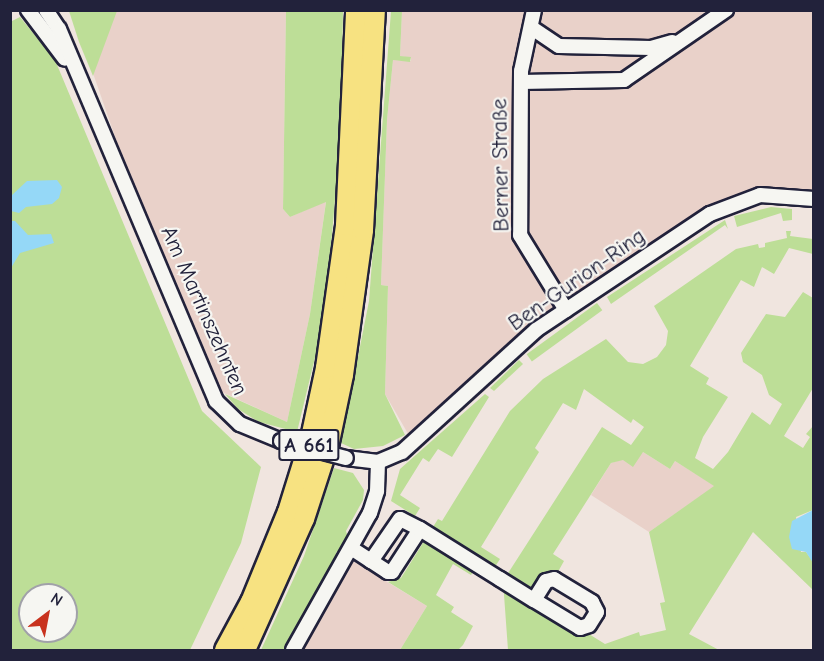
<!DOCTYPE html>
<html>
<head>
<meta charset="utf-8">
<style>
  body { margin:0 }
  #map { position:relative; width:824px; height:661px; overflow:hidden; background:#f0e5df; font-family:"Comic Neue",sans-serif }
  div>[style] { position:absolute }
  .built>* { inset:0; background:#e9d1c9 }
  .green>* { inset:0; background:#bdde97; transform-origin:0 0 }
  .water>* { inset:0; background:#95d8f7 }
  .roads { filter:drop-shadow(2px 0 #22223b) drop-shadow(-2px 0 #22223b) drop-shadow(0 2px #22223b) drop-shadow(0 -2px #22223b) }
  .minor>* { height:14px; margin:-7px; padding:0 7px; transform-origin:7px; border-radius:7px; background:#f6f6f2 }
  .highway>* { height:20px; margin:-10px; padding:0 10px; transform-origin:10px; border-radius:10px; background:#f7e281 }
  .bridges { filter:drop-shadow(2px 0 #22223b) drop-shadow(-2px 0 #22223b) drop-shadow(0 2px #22223b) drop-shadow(0 -2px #22223b) }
  .minor-bridge>* { height:14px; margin:-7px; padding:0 7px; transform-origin:7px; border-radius:7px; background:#f6f6f2 }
  span { translate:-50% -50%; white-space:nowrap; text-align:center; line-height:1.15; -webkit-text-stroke:4.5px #f6f6f2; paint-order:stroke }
  .shield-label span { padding:2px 4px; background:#f6f6f2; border:2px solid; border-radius:4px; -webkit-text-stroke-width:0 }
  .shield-label { font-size:21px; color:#22223b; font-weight:700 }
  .street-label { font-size:22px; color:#22223b }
  .frame { position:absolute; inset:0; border:12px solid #22223b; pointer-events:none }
  .north { position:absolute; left:18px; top:583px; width:60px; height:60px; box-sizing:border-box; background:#f6f6f2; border:2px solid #a1a1a9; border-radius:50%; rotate:32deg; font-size:16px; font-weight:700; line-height:24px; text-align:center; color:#22223b }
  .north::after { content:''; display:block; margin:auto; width:21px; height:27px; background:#c8321e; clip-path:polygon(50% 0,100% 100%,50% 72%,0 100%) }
</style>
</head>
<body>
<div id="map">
  <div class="built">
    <div style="clip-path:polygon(71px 10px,286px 11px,283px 209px,290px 217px,326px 201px,310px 314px,287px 422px,222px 392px,119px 148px)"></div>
    <div style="clip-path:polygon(402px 11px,813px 11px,813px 199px,747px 197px,536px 330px,414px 444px,385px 394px,388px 286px,381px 285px,387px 120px,393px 60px,411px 61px,411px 58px,400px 56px)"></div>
    <div style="clip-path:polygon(643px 452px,670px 469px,675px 461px,715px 486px,649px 532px,591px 495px,611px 463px)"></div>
    <div style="clip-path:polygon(346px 557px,427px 606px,400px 650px,293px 650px)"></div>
  </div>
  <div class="green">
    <div style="clip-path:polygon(69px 11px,117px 11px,93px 76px,79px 42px)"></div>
    <div style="clip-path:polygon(286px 11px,343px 11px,341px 131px,329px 269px,319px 341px,297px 432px,259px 422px,238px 409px,225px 394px,287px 422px,310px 314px,326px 202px,290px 217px,283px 209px)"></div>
    <div style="clip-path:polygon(391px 11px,402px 11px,400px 56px,411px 57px,410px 62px,393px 60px,387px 120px,381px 285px,388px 286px,385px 394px,405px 435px,383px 446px,354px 449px,341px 443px,369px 301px)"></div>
    <div style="clip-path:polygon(evenodd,20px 17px,55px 60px,202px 411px,261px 467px,241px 543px,190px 650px,11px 650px,10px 22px,20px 17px,30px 595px,66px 595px,66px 631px,30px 631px,30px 595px)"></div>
    <div style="clip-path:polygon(771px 207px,792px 209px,792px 220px,783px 221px,781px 213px,737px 227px,734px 216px)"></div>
    <div style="clip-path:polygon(725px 220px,728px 229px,725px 225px,611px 304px,607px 297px)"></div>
    <div style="clip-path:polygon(evenodd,786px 231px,791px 231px,790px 236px,813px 239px,813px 254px,789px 248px,774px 274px,762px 267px,754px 287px,741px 280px,690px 366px,709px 378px,706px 384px,728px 397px,703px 437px,695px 458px,713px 469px,728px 452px,752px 412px,770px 425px,782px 404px,769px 395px,762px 375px,743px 362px,741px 353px,766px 314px,785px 317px,803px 292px,813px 298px,813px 388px,784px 436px,803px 448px,810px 437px,806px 434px,813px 426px,813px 510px,796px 517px,801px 552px,806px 552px,814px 563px,813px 590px,753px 532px,689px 634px,719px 650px,508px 650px,503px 581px,602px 427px,631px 445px,644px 427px,633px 419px,631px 423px,584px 389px,576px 410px,563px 403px,535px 448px,539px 452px,481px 547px,500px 559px,491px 573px,478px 565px,471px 575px,453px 564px,436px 595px,454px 607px,451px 612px,473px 626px,463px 645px,458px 650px,400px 650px,427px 606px,388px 582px,401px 578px,438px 519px,442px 521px,510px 411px,543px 379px,606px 339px,628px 362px,643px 364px,657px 357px,666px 345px,668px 331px,654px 306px,736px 249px,758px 244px,759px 248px,765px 247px,765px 243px,787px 238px,786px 231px,643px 452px,670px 469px,675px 461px,714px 486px,649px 532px,665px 602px,660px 603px,666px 630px,640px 636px,639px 632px,605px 644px,534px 600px,554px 579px,564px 561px,553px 554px,611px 463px,623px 460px,633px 467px,643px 452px)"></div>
    <div style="left:597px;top:303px;width:9px;height:87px;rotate:54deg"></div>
    <div style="clip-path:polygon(519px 360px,523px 364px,494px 391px,490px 388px)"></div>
    <div style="clip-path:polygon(485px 394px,489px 397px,452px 457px,438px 449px,429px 462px,423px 458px,400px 495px,420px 508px,415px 516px,391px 501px,400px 469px)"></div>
    <div style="clip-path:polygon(334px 468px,353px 473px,364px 490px,363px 500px,346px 531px,351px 548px,336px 552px,342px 563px,293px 650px,261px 650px,304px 556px)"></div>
  </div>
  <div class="water">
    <div style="clip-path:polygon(57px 180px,62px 187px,59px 198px,52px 204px,26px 207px,19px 213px,11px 211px,11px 196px,27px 181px)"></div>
    <div style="clip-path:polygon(11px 221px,15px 221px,28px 235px,51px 234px,54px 243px,20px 253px,11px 268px)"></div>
    <div style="clip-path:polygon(813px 510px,814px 510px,813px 563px,806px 552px,792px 549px,789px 537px,792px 521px)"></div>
  </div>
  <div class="roads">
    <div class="minor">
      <div style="left:28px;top:10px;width:61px;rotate:52.9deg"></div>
      <div style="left:46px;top:10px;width:23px;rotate:56deg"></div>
      <div style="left:59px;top:29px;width:404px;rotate:67.1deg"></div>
      <div style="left:216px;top:401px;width:33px;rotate:44deg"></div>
      <div style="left:240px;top:424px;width:44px;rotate:22.5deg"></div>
      <div style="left:534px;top:10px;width:62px;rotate:102deg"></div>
      <div style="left:521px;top:71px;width:164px;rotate:90.3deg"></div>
      <div style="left:520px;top:235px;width:88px;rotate:58.5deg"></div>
      <div style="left:532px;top:28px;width:32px;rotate:34deg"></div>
      <div style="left:559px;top:46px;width:92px;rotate:1.2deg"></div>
      <div style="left:651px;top:48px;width:22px;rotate:-16deg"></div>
      <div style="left:521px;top:82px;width:103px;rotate:-1.1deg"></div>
      <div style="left:624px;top:80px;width:124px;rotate:-34.5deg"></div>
      <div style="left:346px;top:458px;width:32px;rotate:7deg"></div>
      <div style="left:378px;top:462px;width:26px;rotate:-23deg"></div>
      <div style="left:402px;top:452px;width:181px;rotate:-42.3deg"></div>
      <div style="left:536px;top:330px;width:209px;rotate:-33.7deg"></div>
      <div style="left:710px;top:214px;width:53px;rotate:-20.8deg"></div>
      <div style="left:760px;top:195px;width:54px;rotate:4.2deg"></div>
      <div style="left:420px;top:529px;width:94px;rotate:32deg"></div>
      <div style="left:500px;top:579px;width:40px;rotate:32deg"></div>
      <div style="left:534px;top:600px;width:54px;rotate:31.3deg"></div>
      <div style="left:580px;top:628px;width:9px;rotate:-18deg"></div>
      <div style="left:589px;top:625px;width:15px;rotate:-58deg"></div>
      <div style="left:597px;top:612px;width:11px;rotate:-117deg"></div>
      <div style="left:592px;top:602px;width:44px;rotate:-148.8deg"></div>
      <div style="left:554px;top:579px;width:8px;rotate:166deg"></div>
      <div style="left:546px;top:581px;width:22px;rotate:122deg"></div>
      <div style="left:351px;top:548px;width:24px;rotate:33deg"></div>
      <div style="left:371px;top:561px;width:20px;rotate:33deg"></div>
      <div style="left:388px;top:572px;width:4px"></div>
      <div style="left:392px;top:572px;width:51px;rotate:-56.9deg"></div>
      <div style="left:420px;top:529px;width:22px;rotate:-153deg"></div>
      <div style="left:400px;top:519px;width:51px;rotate:124.6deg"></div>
      <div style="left:293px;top:650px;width:157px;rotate:-60.7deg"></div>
      <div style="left:370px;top:513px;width:23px;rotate:-72deg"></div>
      <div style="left:377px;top:491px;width:29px;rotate:-88deg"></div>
    </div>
    <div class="highway">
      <div style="left:225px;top:650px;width:55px;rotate:-61.6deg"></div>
      <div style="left:251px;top:602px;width:97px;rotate:-67.7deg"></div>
      <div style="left:288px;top:512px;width:77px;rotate:-72.7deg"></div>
      <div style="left:311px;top:438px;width:72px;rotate:-77.9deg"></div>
      <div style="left:326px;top:368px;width:144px;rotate:-82deg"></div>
      <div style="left:346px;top:225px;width:215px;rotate:-87.3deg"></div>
      <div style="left:245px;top:650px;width:144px;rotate:-65.8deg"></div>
      <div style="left:304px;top:519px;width:81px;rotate:-72deg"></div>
      <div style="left:329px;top:442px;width:68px;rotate:-78.2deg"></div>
      <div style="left:343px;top:375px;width:146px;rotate:-82.1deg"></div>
      <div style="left:363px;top:230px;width:220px;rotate:-86.9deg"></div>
    </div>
  </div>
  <div class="bridges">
    <div class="minor-bridge">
      <div style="left:281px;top:441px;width:67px;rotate:14.7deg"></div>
    </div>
  </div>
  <div class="shield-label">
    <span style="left:309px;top:445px">A 661</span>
  </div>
  <div class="street-label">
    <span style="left:501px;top:165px;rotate:-91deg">Berner Straße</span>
    <span style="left:577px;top:280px;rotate:-35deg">Ben-Gurion-Ring</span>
    <span style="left:204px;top:311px;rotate:66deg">Am Martinszehnten</span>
  </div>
  <div class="frame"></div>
  <div class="north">N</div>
</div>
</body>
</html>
